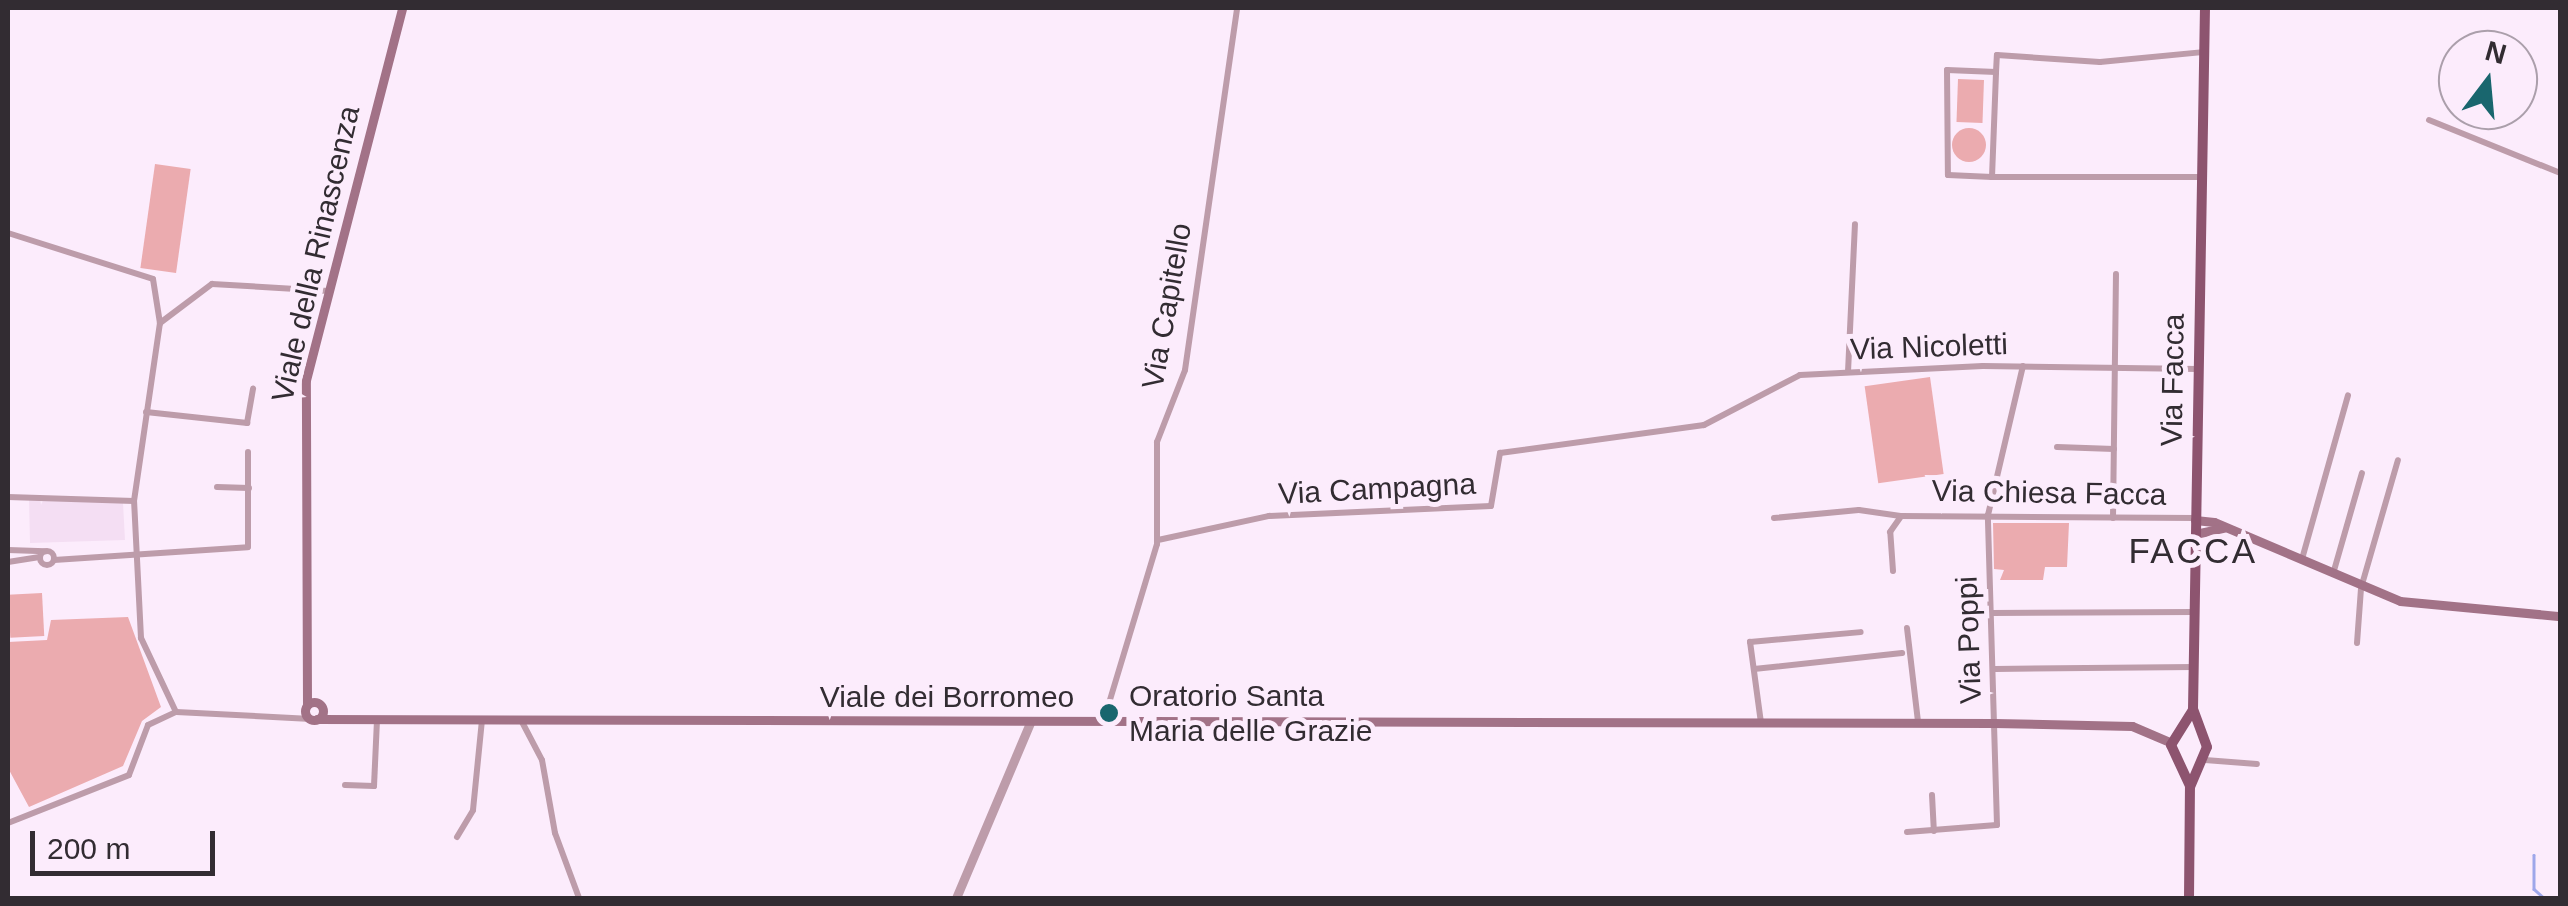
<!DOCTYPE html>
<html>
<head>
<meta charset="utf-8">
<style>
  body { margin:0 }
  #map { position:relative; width:2568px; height:906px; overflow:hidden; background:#fcecfc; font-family:Arial,sans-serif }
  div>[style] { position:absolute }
  .built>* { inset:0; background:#f4def3 }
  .green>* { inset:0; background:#ebabaf; transform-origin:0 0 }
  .round { border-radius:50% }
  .stream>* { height:2.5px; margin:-1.25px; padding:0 1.25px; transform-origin:1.25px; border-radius:1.25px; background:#9ea7ea }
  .minor>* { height:6px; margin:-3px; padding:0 3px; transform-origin:3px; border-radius:3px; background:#bd9caa }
  .minor>.ring { margin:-3px; padding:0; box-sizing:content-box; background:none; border:6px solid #bd9caa; border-radius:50% }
  .tertiary>* { height:9px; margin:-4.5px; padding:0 4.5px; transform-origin:4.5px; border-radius:4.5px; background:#bd9caa }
  .secondary>* { height:9px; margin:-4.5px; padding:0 4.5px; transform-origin:4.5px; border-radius:4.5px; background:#a27287 }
  .secondary>.ring { margin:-4.5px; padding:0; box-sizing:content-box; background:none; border:9px solid #a27287; border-radius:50% }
  .primary>* { height:10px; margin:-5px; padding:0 5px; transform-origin:5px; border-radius:5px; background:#8d546f }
  .dots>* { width:28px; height:28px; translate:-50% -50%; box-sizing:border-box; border:5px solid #fcecfc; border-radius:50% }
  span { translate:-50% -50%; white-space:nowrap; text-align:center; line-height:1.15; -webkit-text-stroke:10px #fcecfc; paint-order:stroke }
  .street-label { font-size:30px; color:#322c32 }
  .poi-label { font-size:30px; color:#322c32 }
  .left { translate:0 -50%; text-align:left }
  .quarter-label { font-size:35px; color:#322c32; letter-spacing:2.5px }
  .frame { position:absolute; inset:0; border:10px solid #322c32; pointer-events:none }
  .north { position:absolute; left:2438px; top:30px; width:100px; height:100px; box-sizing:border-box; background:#fcecfc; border:2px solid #ab9fab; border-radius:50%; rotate:16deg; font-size:28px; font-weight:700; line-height:40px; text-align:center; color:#322c32 }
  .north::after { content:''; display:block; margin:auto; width:35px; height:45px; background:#19666e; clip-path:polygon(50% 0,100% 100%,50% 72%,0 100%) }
  .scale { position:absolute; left:30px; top:831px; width:185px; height:45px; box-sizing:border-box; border:5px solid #322c32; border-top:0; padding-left:12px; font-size:30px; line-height:35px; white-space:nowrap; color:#322c32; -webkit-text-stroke:8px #fcecfc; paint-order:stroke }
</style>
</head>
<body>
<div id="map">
  <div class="built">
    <div style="clip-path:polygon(29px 498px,40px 498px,41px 505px,44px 498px,123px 503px,125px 540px,30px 543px)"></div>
  </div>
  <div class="green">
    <div style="left:1958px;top:79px;width:26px;height:43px;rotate:2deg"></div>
    <div class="round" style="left:1952px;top:128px;width:34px;height:34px"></div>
    <div style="left:155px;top:164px;width:36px;height:105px;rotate:8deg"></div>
    <div style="left:1930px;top:377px;width:98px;height:66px;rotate:82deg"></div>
    <div style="clip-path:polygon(1993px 523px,2069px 523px,2067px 567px,2045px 567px,2043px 580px,2000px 580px,2004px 570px,1994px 569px)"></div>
    <div style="left:42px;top:593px;width:43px;height:34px;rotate:87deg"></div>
    <div style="clip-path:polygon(128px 617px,161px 707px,142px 721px,123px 766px,29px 807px,8px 768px,8px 642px,47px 640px,51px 620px)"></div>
  </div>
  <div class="stream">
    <div style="left:2534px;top:855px;width:34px;rotate:90deg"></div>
    <div style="left:2534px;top:889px;width:13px;rotate:42deg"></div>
  </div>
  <div class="minor">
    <div style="left:1996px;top:72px;width:17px;rotate:-87deg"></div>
    <div style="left:1997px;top:55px;width:103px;rotate:3.9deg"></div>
    <div style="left:2100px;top:62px;width:103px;rotate:-5.5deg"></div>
    <div style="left:2429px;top:120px;width:141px;rotate:22deg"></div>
    <div style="left:1992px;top:177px;width:105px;rotate:-87.8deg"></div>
    <div style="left:1996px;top:72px;width:49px;rotate:-177.7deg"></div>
    <div style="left:1947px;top:70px;width:105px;rotate:89.5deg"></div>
    <div style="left:1948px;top:175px;width:44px;rotate:2.6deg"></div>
    <div style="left:1992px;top:177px;width:210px"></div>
    <div style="left:8px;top:233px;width:152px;rotate:17.6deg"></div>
    <div style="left:153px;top:279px;width:45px;rotate:81deg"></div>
    <div style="left:1848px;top:372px;width:148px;rotate:-87.3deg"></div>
    <div style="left:146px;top:412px;width:102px;rotate:6.2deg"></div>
    <div style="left:247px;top:423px;width:35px;rotate:-80deg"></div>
    <div style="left:2057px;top:447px;width:57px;rotate:2deg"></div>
    <div style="left:217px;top:487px;width:32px;rotate:2deg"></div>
    <div style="left:8px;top:497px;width:126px;rotate:1.8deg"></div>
    <div style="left:1774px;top:518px;width:85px;rotate:-5.4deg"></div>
    <div style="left:1859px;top:510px;width:42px;rotate:8.1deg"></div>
    <div style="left:2113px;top:518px;width:244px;rotate:-89.3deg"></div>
    <div style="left:1158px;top:540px;width:114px;rotate:-12.2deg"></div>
    <div style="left:1269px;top:516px;width:222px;rotate:-2.6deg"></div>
    <div style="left:1491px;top:506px;width:54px;rotate:-80.4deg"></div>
    <div style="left:1500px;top:453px;width:206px;rotate:-7.8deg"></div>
    <div style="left:1704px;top:425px;width:108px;rotate:-27.5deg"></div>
    <div style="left:1800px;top:375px;width:183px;rotate:-2.8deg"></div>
    <div style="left:1983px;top:366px;width:215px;rotate:0.8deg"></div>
    <div style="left:8px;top:550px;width:37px;rotate:2deg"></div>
    <div class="ring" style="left:40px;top:551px;width:8px;height:8px"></div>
    <div style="left:2302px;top:559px;width:170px;rotate:-74.3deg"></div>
    <div style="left:54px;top:560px;width:194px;rotate:-3.8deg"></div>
    <div style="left:248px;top:547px;width:95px;rotate:-90deg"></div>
    <div style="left:8px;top:562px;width:32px;rotate:-9deg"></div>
    <div style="left:1893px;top:571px;width:39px;rotate:-94deg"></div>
    <div style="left:1890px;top:532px;width:19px;rotate:-55deg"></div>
    <div style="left:1901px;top:516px;width:294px;rotate:0.4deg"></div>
    <div style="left:2333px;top:574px;width:105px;rotate:-74deg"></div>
    <div style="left:1992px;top:613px;width:202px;rotate:-0.3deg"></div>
    <div style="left:1907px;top:628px;width:95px;rotate:83.3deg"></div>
    <div style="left:2357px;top:643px;width:55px;rotate:-85.8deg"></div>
    <div style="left:2361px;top:588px;width:133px;rotate:-73.9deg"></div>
    <div style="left:1754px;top:669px;width:149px;rotate:-6.2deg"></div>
    <div style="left:1995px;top:669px;width:199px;rotate:-0.6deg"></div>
    <div style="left:311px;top:719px;width:135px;rotate:-177deg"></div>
    <div style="left:176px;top:712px;width:82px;rotate:-115.3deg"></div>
    <div style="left:141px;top:638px;width:137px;rotate:-92.9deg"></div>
    <div style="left:134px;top:501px;width:180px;rotate:-81.7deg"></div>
    <div style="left:160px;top:323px;width:65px;rotate:-36.9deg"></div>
    <div style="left:212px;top:284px;width:117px;rotate:3.4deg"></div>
    <div style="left:521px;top:720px;width:45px;rotate:62.3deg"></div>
    <div style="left:542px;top:760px;width:74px;rotate:79.9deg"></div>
    <div style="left:555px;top:833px;width:69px;rotate:69.7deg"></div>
    <div style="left:1103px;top:723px;width:187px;rotate:-73.2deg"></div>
    <div style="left:1157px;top:544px;width:102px;rotate:-90deg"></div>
    <div style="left:1157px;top:442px;width:77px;rotate:-68.7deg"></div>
    <div style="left:1185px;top:370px;width:366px;rotate:-81.8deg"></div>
    <div style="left:1761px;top:723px;width:82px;rotate:-97.7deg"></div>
    <div style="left:1750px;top:642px;width:111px;rotate:-5.1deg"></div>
    <div style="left:2205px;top:760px;width:52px;rotate:4.4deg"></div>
    <div style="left:345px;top:785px;width:29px;rotate:2deg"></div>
    <div style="left:374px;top:786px;width:67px;rotate:-87.4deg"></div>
    <div style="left:1932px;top:795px;width:36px;rotate:87deg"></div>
    <div style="left:8px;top:823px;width:130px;rotate:-21.6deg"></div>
    <div style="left:129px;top:775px;width:53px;rotate:-69.2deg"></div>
    <div style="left:148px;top:725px;width:31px;rotate:-25deg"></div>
    <div style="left:1907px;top:832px;width:90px;rotate:-4.4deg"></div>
    <div style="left:1997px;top:825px;width:310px;rotate:-91.7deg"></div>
    <div style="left:1988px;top:515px;width:153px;rotate:-76.8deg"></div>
    <div style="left:457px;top:837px;width:31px;rotate:-59deg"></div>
    <div style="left:473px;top:810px;width:90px;rotate:-84.3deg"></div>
  </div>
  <div class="tertiary">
    <div style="left:956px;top:898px;width:190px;rotate:-67.1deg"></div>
  </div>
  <div class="secondary">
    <div style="left:2195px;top:520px;width:19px;rotate:6deg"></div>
    <div style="left:2214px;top:522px;width:202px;rotate:23deg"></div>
    <div style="left:2400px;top:601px;width:161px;rotate:5.4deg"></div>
    <div style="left:2195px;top:534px;width:29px;rotate:-12deg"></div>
    <div class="ring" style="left:305px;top:702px;width:9px;height:9px"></div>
    <div style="left:307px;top:705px;width:325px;rotate:-90.2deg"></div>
    <div style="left:306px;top:380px;width:384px;rotate:-75.5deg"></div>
    <div style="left:317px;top:719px;width:1677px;rotate:0.14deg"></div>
    <div style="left:1994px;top:723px;width:138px;rotate:1.2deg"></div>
    <div style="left:2132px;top:726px;width:43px;rotate:23deg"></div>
  </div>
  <div class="primary">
    <div style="left:2190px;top:786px;width:45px;rotate:-114.9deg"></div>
    <div style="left:2171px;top:745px;width:40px;rotate:-58deg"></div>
    <div style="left:2189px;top:898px;width:111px;rotate:-89.5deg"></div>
    <div style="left:2190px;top:787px;width:43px;rotate:-67deg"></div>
    <div style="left:2207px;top:747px;width:40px;rotate:-110.2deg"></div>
    <div style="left:2193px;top:709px;width:701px;rotate:-89.02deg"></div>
  </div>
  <div class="dots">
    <div style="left:1109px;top:713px;background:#19666e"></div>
  </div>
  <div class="street-label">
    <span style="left:316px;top:254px;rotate:-77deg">Viale della Rinascenza</span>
    <span style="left:1167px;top:306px;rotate:-80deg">Via Capitello</span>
    <span style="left:1929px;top:347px;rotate:-2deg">Via Nicoletti</span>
    <span style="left:2173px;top:380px;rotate:-89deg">Via Facca</span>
    <span style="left:1377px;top:489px;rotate:-3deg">Via Campagna</span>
    <span style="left:2049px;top:493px;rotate:1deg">Via Chiesa Facca</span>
    <span style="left:1969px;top:640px;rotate:-92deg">Via Poppi</span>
    <span style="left:947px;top:697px">Viale dei Borromeo</span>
  </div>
  <div class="poi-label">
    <span class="left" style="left:1129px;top:713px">Oratorio Santa<br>Maria delle Grazie</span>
  </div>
  <div class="quarter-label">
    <span style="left:2193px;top:551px">FACCA</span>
  </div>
  <div class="frame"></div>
  <div class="north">N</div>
  <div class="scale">200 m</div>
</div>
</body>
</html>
